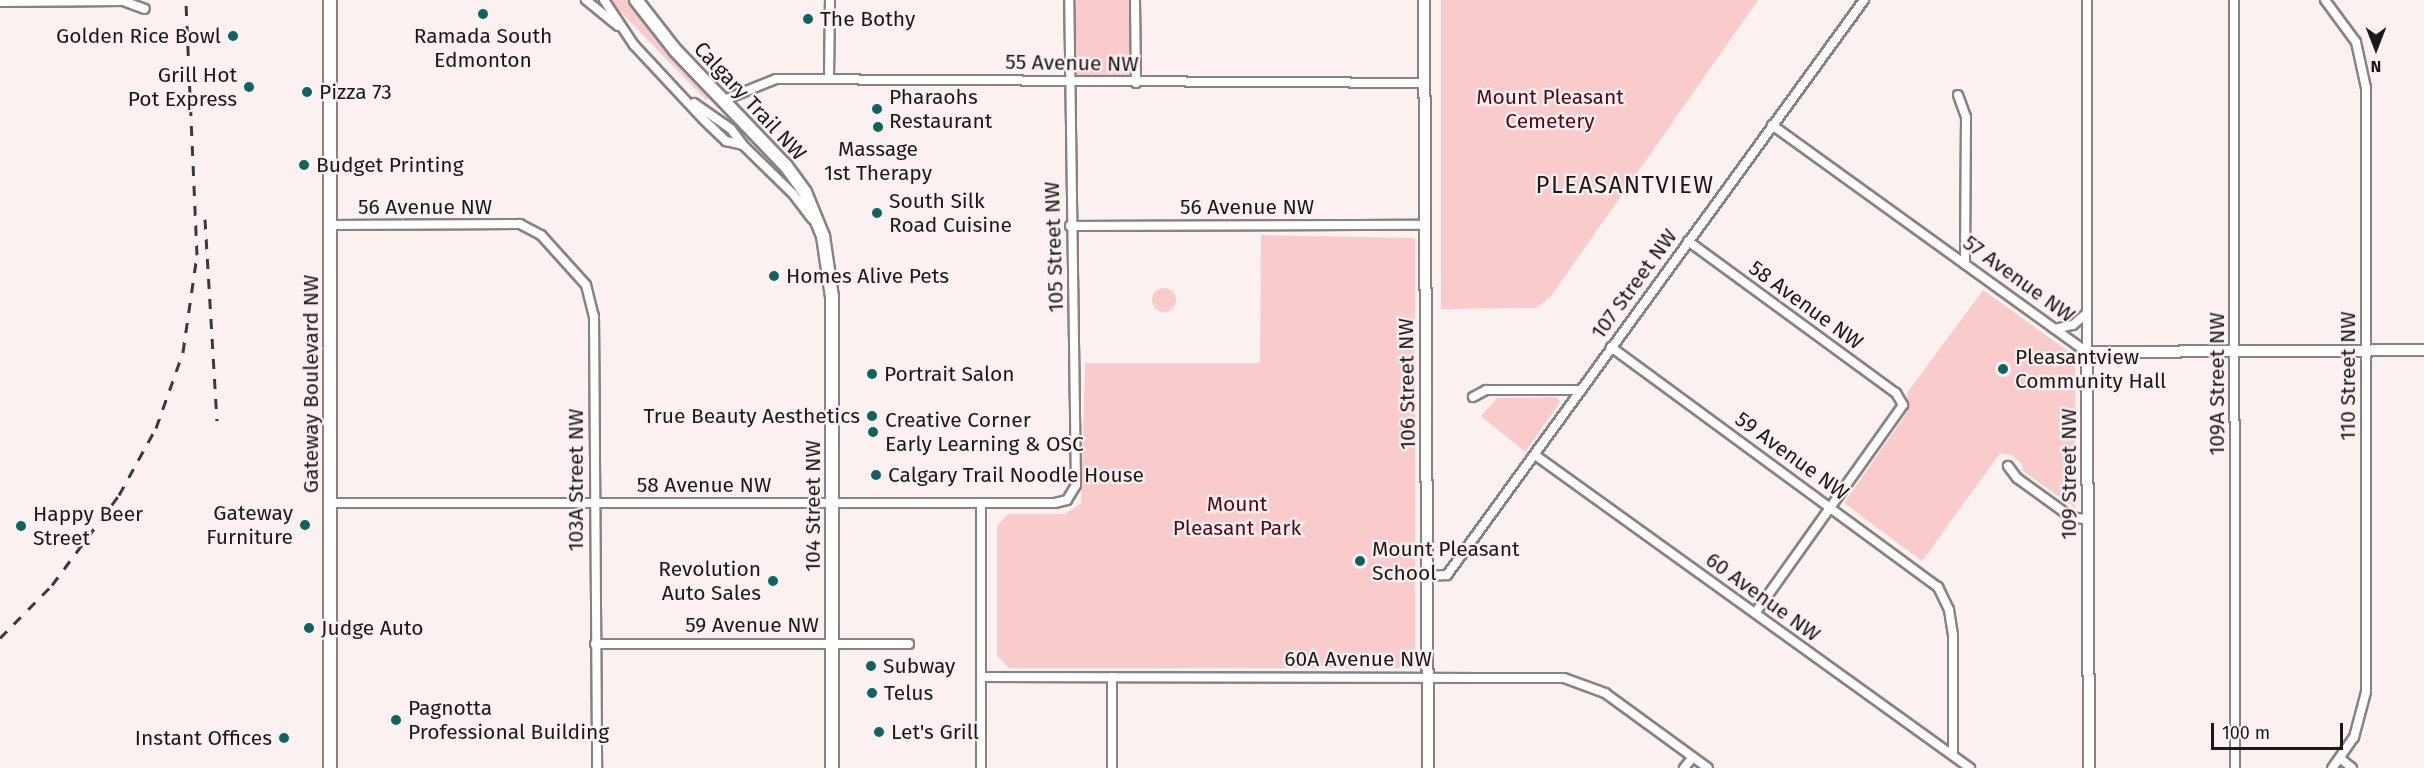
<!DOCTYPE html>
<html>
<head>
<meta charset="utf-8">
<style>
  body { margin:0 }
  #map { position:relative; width:2424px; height:768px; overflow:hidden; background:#fbf1f1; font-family:"Fira Sans",sans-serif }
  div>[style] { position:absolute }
  .green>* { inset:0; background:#facbcc; transform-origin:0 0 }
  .round { border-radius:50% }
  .roads { filter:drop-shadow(2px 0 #8a8181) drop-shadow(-2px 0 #8a8181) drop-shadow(0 2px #8a8181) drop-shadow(0 -2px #8a8181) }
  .minor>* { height:8px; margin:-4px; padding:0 4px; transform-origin:4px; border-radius:4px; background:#fff }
  .tertiary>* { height:10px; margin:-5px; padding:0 5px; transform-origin:5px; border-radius:5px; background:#fff }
  .secondary>* { height:12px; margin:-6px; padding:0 6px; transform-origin:6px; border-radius:6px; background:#fff }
  .rail>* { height:3px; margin-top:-1.5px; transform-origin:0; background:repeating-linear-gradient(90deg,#3e3939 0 10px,transparent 0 20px) }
  .dots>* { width:16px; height:16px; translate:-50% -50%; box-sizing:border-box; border:3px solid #fbf1f1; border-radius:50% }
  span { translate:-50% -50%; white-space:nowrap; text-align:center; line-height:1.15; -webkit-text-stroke:4.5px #fbf1f1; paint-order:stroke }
  .poi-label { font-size:21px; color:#1c1818 }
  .left { translate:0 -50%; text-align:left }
  .right { translate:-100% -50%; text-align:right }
  .street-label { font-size:21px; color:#1c1818 }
  .park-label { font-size:21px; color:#570417 }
  .quarter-label { font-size:24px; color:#1c1818; letter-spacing:1.5px }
  .north { position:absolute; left:2346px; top:18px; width:60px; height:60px; -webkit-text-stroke:4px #fbf1f1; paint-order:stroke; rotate:180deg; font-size:16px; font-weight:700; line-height:24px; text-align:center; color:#1c1818 }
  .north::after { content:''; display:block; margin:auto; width:21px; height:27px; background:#1c1818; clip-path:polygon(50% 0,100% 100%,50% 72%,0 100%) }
  .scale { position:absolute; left:2211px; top:723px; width:132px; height:27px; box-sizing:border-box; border:3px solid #1c1818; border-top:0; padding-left:8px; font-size:18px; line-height:21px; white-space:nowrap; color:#1c1818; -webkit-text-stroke:4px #fbf1f1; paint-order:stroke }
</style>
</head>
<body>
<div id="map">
  <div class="green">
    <div style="clip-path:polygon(609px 0,632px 0,712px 93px,706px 100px)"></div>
    <div style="left:1076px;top:0;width:53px;height:75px"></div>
    <div style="clip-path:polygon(1441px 0,1758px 0,1551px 296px,1536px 308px,1441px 309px)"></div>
    <div style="clip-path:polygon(1261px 235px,1415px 238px,1415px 668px,1009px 668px,997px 656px,997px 526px,1008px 514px,1065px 514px,1081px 503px,1085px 363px,1260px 363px)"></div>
    <div class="round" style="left:1152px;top:288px;width:24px;height:24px"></div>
    <div style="clip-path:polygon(1983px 290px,2075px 356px,2075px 508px,2023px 471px,2022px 464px,2012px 455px,2000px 453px,1922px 561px,1844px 503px,1908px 411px,1907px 393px)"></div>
    <div style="clip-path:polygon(1557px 397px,1560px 402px,1525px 452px,1481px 416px,1497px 398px)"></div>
  </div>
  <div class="roads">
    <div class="minor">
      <div style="left:586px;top:0;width:41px;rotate:39.1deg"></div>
      <div style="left:604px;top:0;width:54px;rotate:56.3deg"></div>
      <div style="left:634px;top:45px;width:101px;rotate:47deg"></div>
      <div style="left:703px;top:119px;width:32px;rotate:44deg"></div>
      <div style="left:726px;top:141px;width:17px;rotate:13deg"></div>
      <div style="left:1135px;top:0;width:83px;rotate:89.3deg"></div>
      <div style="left:2087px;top:0;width:352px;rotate:90deg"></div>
      <div style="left:2234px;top:0;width:768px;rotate:89.93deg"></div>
      <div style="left:2325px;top:0;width:52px;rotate:53.6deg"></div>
      <div style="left:2356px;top:42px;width:47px;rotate:77.7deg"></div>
      <div style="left:2366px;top:88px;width:604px;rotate:90deg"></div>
      <div style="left:2366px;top:692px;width:47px;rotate:104.9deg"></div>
      <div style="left:2354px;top:737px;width:38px;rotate:125deg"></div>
      <div style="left:0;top:2px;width:123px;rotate:-0.5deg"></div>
      <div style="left:123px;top:1px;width:23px;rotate:20deg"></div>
      <div style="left:829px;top:79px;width:79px;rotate:-89.3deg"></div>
      <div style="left:1958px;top:95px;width:23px;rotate:70deg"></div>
      <div style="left:1966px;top:117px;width:147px;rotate:90.4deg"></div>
      <div style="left:724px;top:100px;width:56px;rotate:-22deg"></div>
      <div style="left:776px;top:79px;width:649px;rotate:0.35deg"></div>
      <div style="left:694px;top:103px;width:45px;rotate:35.1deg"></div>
      <div style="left:731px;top:129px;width:20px;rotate:53deg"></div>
      <div style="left:743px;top:145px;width:71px;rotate:44.4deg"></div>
      <div style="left:794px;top:195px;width:30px;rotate:53deg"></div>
      <div style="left:1772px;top:125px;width:388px;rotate:35.8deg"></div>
      <div style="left:331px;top:225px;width:189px;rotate:-0.3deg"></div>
      <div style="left:520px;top:224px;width:24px;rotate:28deg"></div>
      <div style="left:541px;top:235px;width:67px;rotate:48deg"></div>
      <div style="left:586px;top:285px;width:32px;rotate:76deg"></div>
      <div style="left:594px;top:316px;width:452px;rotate:89.6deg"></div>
      <div style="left:1070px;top:226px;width:354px;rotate:-0.2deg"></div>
      <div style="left:1688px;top:241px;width:258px;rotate:36.2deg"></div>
      <div style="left:1896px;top:393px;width:14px;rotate:60deg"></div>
      <div style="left:1903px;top:405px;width:255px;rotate:125.4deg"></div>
      <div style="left:2055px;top:329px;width:18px;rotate:-13deg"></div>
      <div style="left:2073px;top:325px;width:18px;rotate:-41deg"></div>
      <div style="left:1611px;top:347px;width:406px;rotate:36.3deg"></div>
      <div style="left:1938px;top:587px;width:25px;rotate:64deg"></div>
      <div style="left:1949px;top:610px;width:25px;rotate:81deg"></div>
      <div style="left:1953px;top:635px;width:120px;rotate:90deg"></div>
      <div style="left:1473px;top:397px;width:15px;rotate:-28deg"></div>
      <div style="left:1486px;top:390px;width:95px"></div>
      <div style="left:1535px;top:455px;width:536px;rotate:35.74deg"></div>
      <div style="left:2008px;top:466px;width:15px;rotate:53deg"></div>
      <div style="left:2017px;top:478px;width:67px;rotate:35.8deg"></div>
      <div style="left:2071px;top:517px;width:18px;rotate:9deg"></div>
      <div style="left:330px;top:503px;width:725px"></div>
      <div style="left:1055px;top:503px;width:12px;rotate:-14deg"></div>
      <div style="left:1067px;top:500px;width:17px;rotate:-59deg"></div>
      <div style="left:1076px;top:485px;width:485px;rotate:-90.8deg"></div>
      <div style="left:981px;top:503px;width:265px;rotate:90deg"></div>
      <div style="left:1428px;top:576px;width:19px;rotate:-3deg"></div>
      <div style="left:1447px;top:575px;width:710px;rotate:-54.05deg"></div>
      <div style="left:595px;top:644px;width:314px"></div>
      <div style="left:981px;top:677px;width:583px;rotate:0.1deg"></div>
      <div style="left:1564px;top:678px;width:44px;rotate:20.1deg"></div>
      <div style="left:1605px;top:693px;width:127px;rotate:36.1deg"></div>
      <div style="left:2341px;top:759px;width:14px;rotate:39deg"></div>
      <div style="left:1112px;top:768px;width:91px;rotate:-90deg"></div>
      <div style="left:1684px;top:768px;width:14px;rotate:-51deg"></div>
    </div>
    <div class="tertiary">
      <div style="left:1424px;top:0;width:768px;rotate:89.7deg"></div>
      <div style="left:2089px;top:768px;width:416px;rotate:-90.3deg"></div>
      <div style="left:2087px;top:352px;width:337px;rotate:-0.3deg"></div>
    </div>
    <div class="secondary">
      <div style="left:636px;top:0;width:63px;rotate:52deg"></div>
      <div style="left:675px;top:50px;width:161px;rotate:46.3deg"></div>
      <div style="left:786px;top:166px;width:32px;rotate:54deg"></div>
      <div style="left:805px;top:192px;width:48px;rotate:67.8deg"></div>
      <div style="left:823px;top:236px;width:62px;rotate:81.6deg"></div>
      <div style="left:832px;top:297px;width:471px;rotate:90deg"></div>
      <div style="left:330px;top:768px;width:768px;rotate:-90deg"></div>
    </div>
  </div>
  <div class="rail">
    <div style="left:205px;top:219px;width:202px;rotate:86.6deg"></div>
    <div style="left:0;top:638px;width:74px;rotate:-45.5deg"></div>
    <div style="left:52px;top:585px;width:112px;rotate:-53.3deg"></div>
    <div style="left:119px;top:495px;width:77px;rotate:-61.1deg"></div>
    <div style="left:156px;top:428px;width:81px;rotate:-70.4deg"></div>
    <div style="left:183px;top:352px;width:98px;rotate:-81.8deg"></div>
    <div style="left:197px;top:255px;width:255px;rotate:-92.5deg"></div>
  </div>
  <div class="dots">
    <div style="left:483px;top:14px;background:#106263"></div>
    <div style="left:808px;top:19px;background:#106263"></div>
    <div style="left:233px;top:36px;background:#106263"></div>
    <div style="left:249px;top:87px;background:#106263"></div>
    <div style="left:307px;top:92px;background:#106263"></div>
    <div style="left:877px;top:109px;background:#106263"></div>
    <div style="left:878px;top:127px;background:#106263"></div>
    <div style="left:304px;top:165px;background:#106263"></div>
    <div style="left:877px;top:213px;background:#106263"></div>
    <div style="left:774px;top:276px;background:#106263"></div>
    <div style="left:2003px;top:369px;background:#106263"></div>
    <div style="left:872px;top:374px;background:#106263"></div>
    <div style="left:872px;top:416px;background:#106263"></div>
    <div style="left:873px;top:432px;background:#106263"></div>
    <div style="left:876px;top:475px;background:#106263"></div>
    <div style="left:305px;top:525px;background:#106263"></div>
    <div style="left:21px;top:526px;background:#106263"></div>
    <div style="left:1360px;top:561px;background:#106263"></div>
    <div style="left:773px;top:581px;background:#106263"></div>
    <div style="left:309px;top:628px;background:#106263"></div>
    <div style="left:871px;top:666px;background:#106263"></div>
    <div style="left:872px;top:693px;background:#106263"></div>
    <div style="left:396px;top:720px;background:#106263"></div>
    <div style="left:879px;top:732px;background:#106263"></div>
    <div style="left:284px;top:738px;background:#106263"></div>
  </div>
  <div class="poi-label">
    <span class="left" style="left:820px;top:19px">The Bothy</span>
    <span class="right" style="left:221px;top:36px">Golden Rice Bowl</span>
    <span style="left:483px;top:48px">Ramada South<br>Edmonton</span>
    <span class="right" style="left:237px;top:87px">Grill Hot<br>Pot Express</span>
    <span class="left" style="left:319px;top:92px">Pizza 73</span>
    <span class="left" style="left:889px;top:109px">Pharaohs<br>Restaurant</span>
    <span style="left:878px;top:161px">Massage<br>1st Therapy</span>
    <span class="left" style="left:316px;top:165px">Budget Printing</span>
    <span class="left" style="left:889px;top:213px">South Silk<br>Road Cuisine</span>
    <span class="left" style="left:786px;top:276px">Homes Alive Pets</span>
    <span class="left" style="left:2015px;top:369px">Pleasantview<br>Community Hall</span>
    <span class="left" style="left:884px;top:374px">Portrait Salon</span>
    <span class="right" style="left:860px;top:416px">True Beauty Aesthetics</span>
    <span class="left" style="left:885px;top:432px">Creative Corner<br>Early Learning &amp; OSC</span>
    <span class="left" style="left:888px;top:475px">Calgary Trail Noodle House</span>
    <span class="right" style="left:293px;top:525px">Gateway<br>Furniture</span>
    <span class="left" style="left:33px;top:526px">Happy Beer<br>Street</span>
    <span class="left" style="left:1372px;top:561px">Mount Pleasant<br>School</span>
    <span class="right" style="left:761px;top:581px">Revolution<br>Auto Sales</span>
    <span class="left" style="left:321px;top:628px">Judge Auto</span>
    <span class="left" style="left:883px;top:666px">Subway</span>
    <span class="left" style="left:884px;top:693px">Telus</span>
    <span class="left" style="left:408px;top:720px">Pagnotta<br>Professional Building</span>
    <span class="left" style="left:891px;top:732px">Let's Grill</span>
    <span class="right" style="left:272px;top:738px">Instant Offices</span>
  </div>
  <div class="street-label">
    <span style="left:1072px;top:63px;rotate:1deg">55 Avenue NW</span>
    <span style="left:750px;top:101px;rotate:47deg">Calgary Trail NW</span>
    <span style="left:425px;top:207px">56 Avenue NW</span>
    <span style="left:1247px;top:207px">56 Avenue NW</span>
    <span style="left:1054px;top:247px;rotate:-92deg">105 Street NW</span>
    <span style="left:2019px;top:279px;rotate:36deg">57 Avenue NW</span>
    <span style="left:1634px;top:284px;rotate:-54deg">107 Street NW</span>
    <span style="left:1806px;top:305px;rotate:36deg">58 Avenue NW</span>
    <span style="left:2348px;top:376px;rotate:-90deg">110 Street NW</span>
    <span style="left:311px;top:384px;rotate:-90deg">Gateway Boulevard NW</span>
    <span style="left:1407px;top:384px;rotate:-91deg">106 Street NW</span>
    <span style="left:2217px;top:384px;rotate:-90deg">109A Street NW</span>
    <span style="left:1792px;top:456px;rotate:36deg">59 Avenue NW</span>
    <span style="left:2069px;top:474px;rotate:-90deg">109 Street NW</span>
    <span style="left:576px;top:480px;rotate:-90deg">103A Street NW</span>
    <span style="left:704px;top:485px">58 Avenue NW</span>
    <span style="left:813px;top:506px;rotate:-90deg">104 Street NW</span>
    <span style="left:1763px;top:597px;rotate:36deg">60 Avenue NW</span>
    <span style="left:752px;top:625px">59 Avenue NW</span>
    <span style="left:1358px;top:659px">60A Avenue NW</span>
  </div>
  <div class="park-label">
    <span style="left:1550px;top:109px">Mount Pleasant<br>Cemetery</span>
    <span style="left:1237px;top:516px">Mount<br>Pleasant Park</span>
  </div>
  <div class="quarter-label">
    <span style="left:1625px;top:186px">PLEASANTVIEW</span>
  </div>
  <div class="north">N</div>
  <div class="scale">100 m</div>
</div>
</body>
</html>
